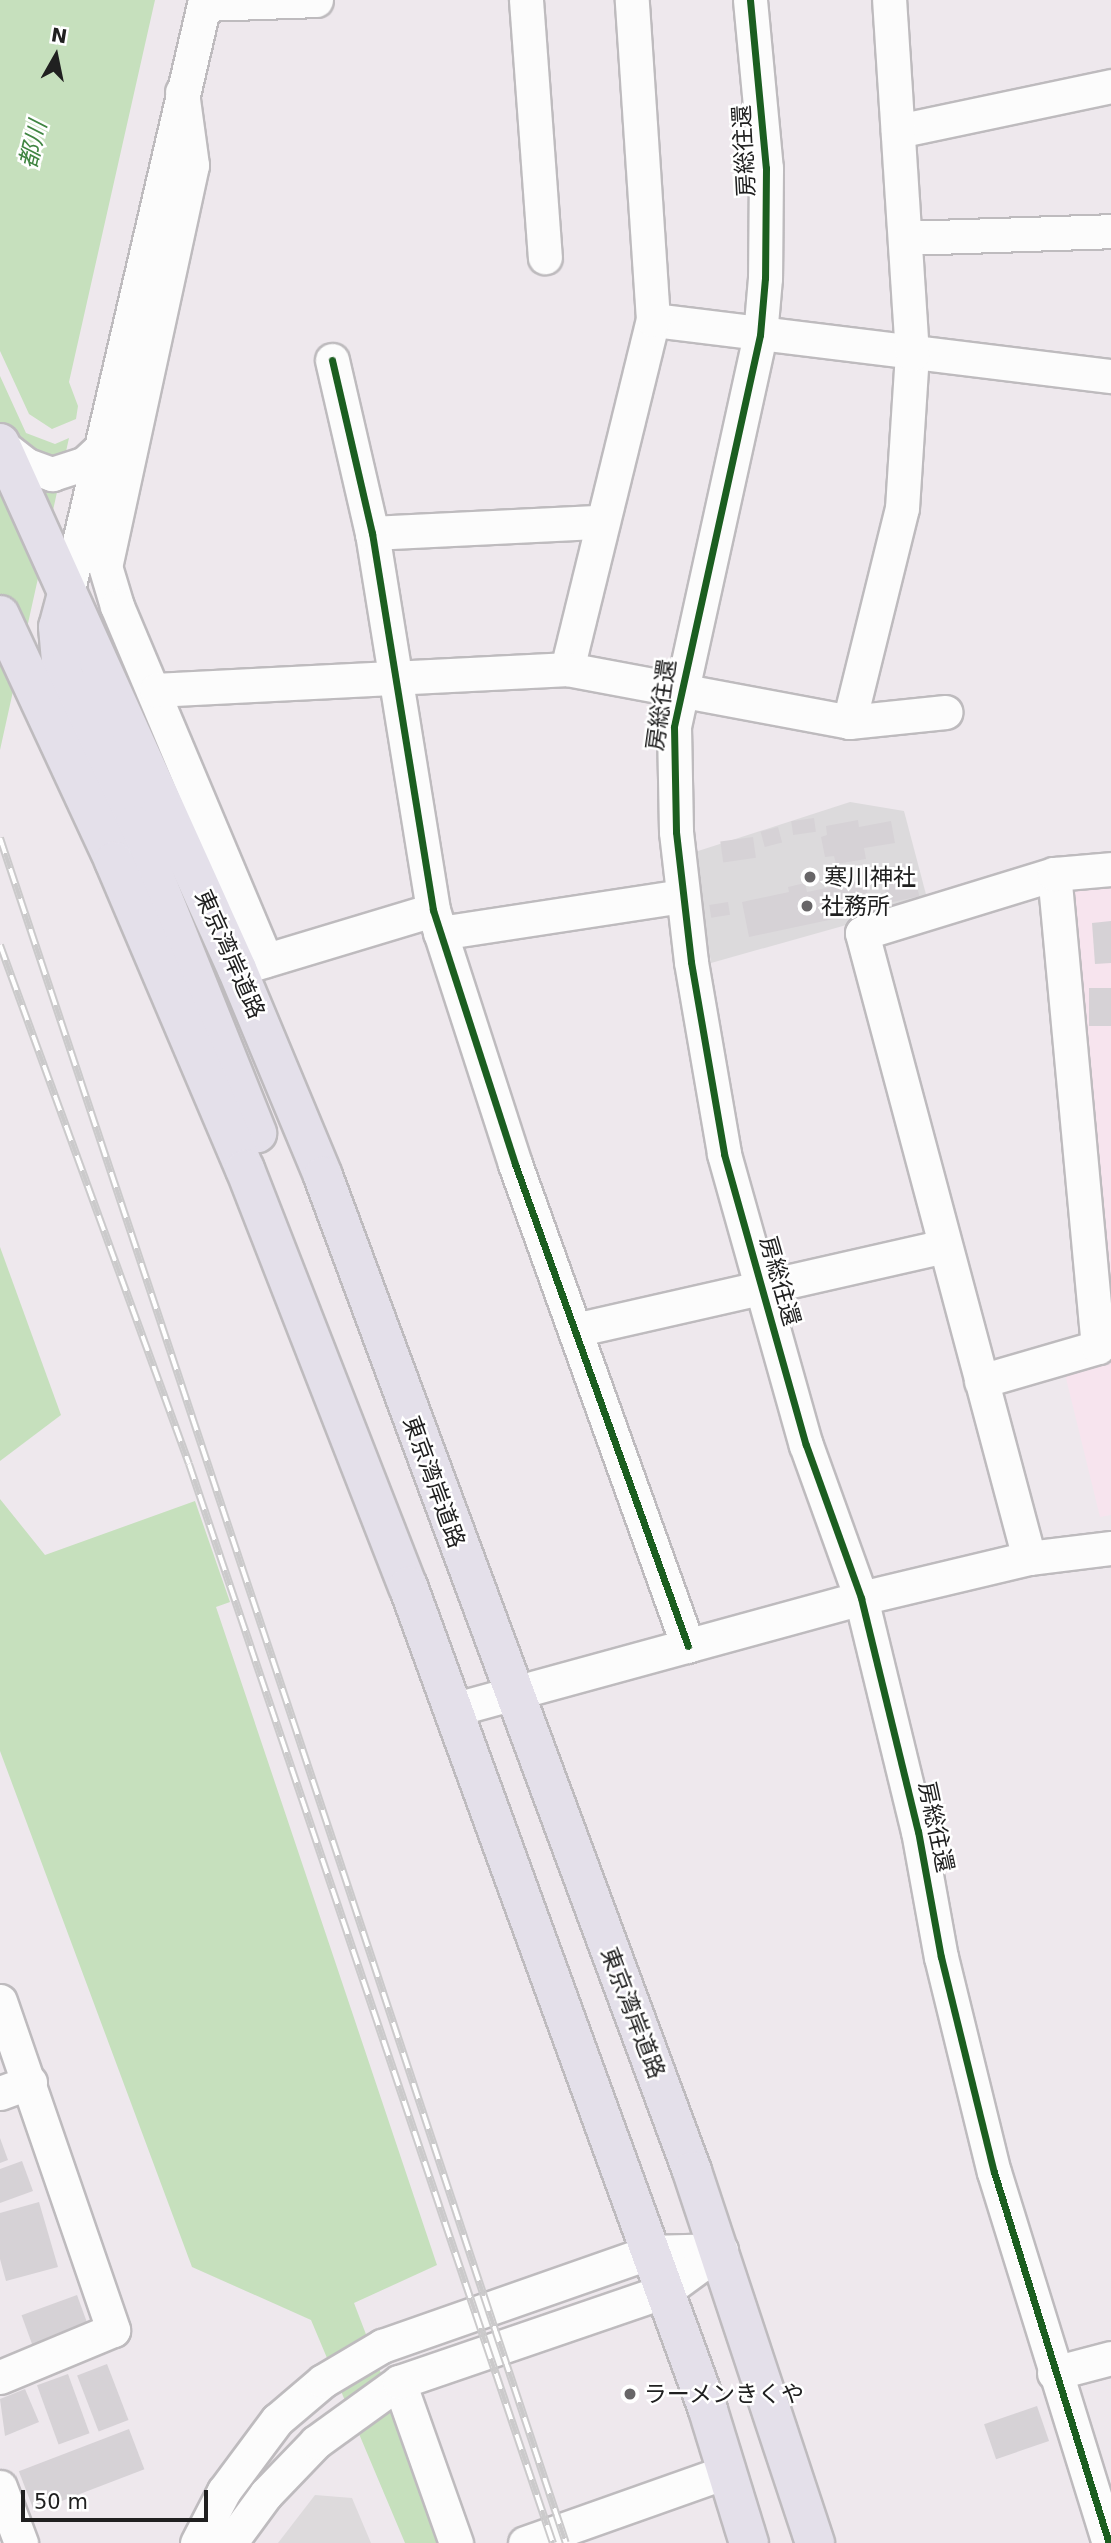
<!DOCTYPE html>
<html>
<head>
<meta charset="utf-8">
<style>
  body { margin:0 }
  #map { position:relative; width:1111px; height:2543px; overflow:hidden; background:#eee8ed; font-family:"DejaVu Sans","Noto Sans JP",sans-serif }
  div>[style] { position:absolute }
  .education>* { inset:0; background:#f7e4ee }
  .religious>* { inset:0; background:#dcdadc }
  .parking>* { inset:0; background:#dddadc }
  .water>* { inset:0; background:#c6e0bd }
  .building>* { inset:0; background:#d6d2d6; transform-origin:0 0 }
  .roads { filter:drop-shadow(2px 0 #bebbbe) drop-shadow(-2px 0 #bebbbe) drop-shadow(0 2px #bebbbe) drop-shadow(0 -2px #bebbbe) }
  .minor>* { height:33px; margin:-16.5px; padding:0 16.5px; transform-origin:16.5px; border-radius:16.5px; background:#fcfcfc }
  .highway>* { height:38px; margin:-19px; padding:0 19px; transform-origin:19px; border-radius:19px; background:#e4e0ea }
  .rail>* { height:8px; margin-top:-4px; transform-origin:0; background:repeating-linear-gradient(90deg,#fff 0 16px,#cbcacb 0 32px); box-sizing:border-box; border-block:2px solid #cbcacb }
  .cycleway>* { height:7px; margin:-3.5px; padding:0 3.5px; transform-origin:3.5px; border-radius:3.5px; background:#1b5e20 }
  .dots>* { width:19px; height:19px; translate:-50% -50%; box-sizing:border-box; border:4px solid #fff; border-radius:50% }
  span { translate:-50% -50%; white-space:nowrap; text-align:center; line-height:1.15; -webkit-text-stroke:5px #fff; paint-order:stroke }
  .street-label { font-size:23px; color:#202020 }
  .poi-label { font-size:23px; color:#202020 }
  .left { translate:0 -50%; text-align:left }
  .water-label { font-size:24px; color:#408542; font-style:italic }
  .north { position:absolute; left:21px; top:21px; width:70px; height:70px; -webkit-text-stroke:5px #fff; paint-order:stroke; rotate:9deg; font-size:19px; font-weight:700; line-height:28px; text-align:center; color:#202020 }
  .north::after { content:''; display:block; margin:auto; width:24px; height:32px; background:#202020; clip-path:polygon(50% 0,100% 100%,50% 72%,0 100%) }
  .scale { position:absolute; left:21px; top:2490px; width:187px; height:32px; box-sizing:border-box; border:4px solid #202020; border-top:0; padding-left:9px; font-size:21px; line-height:24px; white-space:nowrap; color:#202020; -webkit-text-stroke:5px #fff; paint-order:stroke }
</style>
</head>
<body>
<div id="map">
  <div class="education">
    <div style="clip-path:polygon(1111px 883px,1111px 1515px,1100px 1517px,1063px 1366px,1111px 1354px,1072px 896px,1076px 884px)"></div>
  </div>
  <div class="religious">
    <div style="clip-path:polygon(850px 802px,904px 811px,928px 902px,711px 963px,695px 852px)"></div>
  </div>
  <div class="parking">
    <div style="clip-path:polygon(315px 2495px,352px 2498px,371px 2543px,278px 2543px)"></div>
  </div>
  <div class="water">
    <div style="clip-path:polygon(0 0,155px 0,69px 382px,78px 406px,76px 419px,52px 429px,29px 414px,0 351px)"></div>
    <div style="clip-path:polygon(0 376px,26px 433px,55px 444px,69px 438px,0 750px)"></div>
    <div style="clip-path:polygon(0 1247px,61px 1415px,0 1461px)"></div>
    <div style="clip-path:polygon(0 1499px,45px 1555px,195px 1501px,230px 1602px,216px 1607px,437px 2265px,354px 2303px,446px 2543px,405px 2543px,311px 2320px,192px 2267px,0 1751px)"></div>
  </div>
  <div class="building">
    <div style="left:814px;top:818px;width:14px;height:23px;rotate:82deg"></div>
    <div style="clip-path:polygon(858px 820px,859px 827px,891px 821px,895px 843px,864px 848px,866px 859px,836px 864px,834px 856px,825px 857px,821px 837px,827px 835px,826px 826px)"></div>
    <div style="left:778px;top:827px;width:16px;height:18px;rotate:75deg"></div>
    <div style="left:753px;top:837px;width:21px;height:33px;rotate:82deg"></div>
    <div style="left:912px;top:862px;width:35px;height:32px;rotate:78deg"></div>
    <div style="clip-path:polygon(865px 880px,871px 911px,749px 937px,742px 902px,789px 892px,788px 887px,805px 883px,807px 892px)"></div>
    <div style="left:728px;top:902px;width:13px;height:19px;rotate:81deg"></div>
    <div style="clip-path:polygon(1111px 921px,1111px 963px,1095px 964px,1092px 923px)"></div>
    <div style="left:1111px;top:988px;width:38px;height:22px;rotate:90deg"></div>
    <div style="clip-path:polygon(0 2138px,8px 2160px,0 2163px)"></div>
    <div style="clip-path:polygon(22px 2161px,33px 2191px,0 2203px,0 2169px)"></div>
    <div style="clip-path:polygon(39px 2202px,58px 2267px,6px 2281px,0 2259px,0 2213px)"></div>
    <div style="left:77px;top:2295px;width:33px;height:59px;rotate:70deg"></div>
    <div style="left:107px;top:2364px;width:60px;height:32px;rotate:69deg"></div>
    <div style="left:68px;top:2374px;width:63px;height:33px;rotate:70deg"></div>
    <div style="clip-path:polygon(25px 2389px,39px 2422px,5px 2436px,0 2399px)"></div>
    <div style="left:1037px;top:2406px;width:37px;height:56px;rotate:71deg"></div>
    <div style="left:129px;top:2429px;width:43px;height:118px;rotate:69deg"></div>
  </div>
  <div class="roads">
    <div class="minor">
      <div style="left:526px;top:0;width:258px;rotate:85.8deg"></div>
      <div style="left:750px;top:0;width:169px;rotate:84.6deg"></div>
      <div style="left:766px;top:168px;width:110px;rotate:90.5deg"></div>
      <div style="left:765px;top:278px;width:57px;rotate:95deg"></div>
      <div style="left:760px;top:335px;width:401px;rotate:102.4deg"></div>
      <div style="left:674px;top:727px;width:105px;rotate:88.9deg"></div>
      <div style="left:676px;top:832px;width:131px;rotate:83.4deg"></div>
      <div style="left:691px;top:962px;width:195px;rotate:80.2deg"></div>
      <div style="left:724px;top:1154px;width:302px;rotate:74.3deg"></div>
      <div style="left:806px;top:1445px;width:163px;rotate:70.2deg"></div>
      <div style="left:861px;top:1598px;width:240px;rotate:76.3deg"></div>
      <div style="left:918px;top:1831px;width:128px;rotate:79.7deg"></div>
      <div style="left:941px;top:1957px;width:221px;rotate:76.2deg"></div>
      <div style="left:994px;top:2172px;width:388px;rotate:72.8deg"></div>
      <div style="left:204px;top:4px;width:112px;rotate:-2deg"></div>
      <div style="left:182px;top:92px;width:74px;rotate:82.2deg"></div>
      <div style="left:192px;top:165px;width:410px;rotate:102.2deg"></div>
      <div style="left:105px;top:566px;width:42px;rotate:73.3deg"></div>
      <div style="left:117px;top:606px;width:384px;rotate:67.2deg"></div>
      <div style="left:898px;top:131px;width:218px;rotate:-11.9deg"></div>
      <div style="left:905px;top:238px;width:206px;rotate:-1.9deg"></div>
      <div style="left:653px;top:320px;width:461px;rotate:7deg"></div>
      <div style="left:332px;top:360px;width:178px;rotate:77deg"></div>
      <div style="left:372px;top:533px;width:382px;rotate:80.8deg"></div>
      <div style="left:433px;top:910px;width:267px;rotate:72.1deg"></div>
      <div style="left:515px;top:1164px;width:512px;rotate:70.26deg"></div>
      <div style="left:1px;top:445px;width:33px;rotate:38deg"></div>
      <div style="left:27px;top:465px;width:27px;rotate:20deg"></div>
      <div style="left:52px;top:474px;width:35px;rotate:-18deg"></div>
      <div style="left:85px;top:463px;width:26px;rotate:-43deg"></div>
      <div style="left:372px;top:533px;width:228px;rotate:-2.8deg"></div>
      <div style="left:67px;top:594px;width:610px;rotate:-76.92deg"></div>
      <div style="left:567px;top:669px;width:359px;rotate:-76.2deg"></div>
      <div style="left:653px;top:320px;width:321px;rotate:-93.8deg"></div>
      <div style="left:156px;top:690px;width:412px;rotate:-2.9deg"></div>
      <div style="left:567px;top:669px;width:287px;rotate:10.6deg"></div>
      <div style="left:849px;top:722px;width:97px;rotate:-5.9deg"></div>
      <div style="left:849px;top:722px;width:220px;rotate:-76.1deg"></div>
      <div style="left:902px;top:508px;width:154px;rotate:-86.3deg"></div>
      <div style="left:912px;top:354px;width:355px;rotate:-93.7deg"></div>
      <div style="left:440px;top:933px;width:245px;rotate:-8.7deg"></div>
      <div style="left:247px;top:966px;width:194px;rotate:-16.8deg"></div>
      <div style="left:575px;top:1330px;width:379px;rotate:-12.8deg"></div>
      <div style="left:981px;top:1381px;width:122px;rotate:-16.2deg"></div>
      <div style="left:1098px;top:1347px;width:475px;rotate:-95.3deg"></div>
      <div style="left:1029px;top:1558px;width:647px;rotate:-104.96deg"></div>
      <div style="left:862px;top:933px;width:201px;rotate:-17.1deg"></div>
      <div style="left:1054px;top:874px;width:57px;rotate:-5deg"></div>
      <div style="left:452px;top:1710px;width:424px;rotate:-15.3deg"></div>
      <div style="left:861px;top:1598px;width:173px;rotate:-13.4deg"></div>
      <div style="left:1029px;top:1558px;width:83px;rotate:-7deg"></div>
      <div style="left:0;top:2001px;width:348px;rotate:71deg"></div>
      <div style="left:113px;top:2330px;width:122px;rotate:157.4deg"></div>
      <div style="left:0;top:2093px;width:32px;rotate:-20deg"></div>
      <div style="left:1054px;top:2373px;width:59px;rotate:-14.7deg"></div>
      <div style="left:399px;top:2382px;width:171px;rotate:70.5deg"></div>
      <div style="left:0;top:2487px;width:60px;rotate:69.4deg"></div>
      <div style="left:197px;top:2543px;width:59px;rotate:-62.6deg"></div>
      <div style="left:224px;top:2491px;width:89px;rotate:-53.3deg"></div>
      <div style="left:277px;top:2420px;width:60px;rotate:-40.3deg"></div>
      <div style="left:323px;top:2381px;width:69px;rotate:-30.7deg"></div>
      <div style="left:382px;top:2346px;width:284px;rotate:-19.3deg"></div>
      <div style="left:650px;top:2252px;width:71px;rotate:-1.6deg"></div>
      <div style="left:230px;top:2543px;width:61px;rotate:-53.7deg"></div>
      <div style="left:266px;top:2494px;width:72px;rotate:-46.1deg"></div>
      <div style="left:316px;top:2442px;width:102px;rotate:-35.9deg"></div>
      <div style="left:399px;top:2382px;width:281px;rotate:-18.9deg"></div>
      <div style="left:665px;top:2291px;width:69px;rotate:-36.2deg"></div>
      <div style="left:525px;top:2543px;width:215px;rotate:-19.5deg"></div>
    </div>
    <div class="highway">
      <div style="left:0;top:443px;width:577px;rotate:65.75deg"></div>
      <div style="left:237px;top:969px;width:224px;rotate:67.4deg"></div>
      <div style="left:323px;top:1176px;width:1061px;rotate:69.65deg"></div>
      <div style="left:692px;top:2171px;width:392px;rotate:71.7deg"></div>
      <div style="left:67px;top:594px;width:34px;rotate:105deg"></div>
      <div style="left:58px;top:627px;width:45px;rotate:84.9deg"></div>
      <div style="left:62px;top:672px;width:169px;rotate:64.8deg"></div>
      <div style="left:134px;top:825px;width:332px;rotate:68.2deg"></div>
      <div style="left:0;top:615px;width:271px;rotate:65.1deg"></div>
      <div style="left:114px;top:861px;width:335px;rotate:67deg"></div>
      <div style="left:245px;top:1169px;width:448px;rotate:68.7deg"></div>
      <div style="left:408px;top:1586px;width:877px;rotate:69.99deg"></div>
      <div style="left:708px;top:2410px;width:139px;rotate:72.9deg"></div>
    </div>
  </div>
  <div class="rail">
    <div style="left:0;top:838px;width:1796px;rotate:71.64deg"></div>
    <div style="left:0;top:945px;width:552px;rotate:69.99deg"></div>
    <div style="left:189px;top:1464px;width:1139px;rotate:71.36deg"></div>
  </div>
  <div class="cycleway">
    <div style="left:750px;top:0;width:169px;rotate:84.6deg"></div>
    <div style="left:766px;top:168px;width:110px;rotate:90.5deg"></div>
    <div style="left:765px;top:278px;width:57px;rotate:95deg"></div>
    <div style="left:760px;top:335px;width:401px;rotate:102.4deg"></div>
    <div style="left:674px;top:727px;width:105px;rotate:88.9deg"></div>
    <div style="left:676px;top:832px;width:131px;rotate:83.4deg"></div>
    <div style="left:691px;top:962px;width:195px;rotate:80.2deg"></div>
    <div style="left:724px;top:1154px;width:302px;rotate:74.3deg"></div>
    <div style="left:806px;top:1445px;width:163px;rotate:70.2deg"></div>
    <div style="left:861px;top:1598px;width:240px;rotate:76.3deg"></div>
    <div style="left:918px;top:1831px;width:128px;rotate:79.7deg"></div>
    <div style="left:941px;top:1957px;width:221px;rotate:76.2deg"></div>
    <div style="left:994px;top:2172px;width:388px;rotate:72.8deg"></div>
    <div style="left:332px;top:360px;width:178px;rotate:77deg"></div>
    <div style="left:372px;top:533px;width:382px;rotate:80.8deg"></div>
    <div style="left:433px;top:910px;width:267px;rotate:72.1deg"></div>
    <div style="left:515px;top:1164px;width:512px;rotate:70.26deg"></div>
  </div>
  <div class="dots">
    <div style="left:810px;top:877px;background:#686668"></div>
    <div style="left:807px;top:906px;background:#686668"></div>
    <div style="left:630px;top:2394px;background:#686668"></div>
  </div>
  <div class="street-label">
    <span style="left:744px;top:151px;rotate:-93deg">房総往還</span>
    <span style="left:661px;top:705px;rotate:-82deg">房総往還</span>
    <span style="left:230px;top:954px;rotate:66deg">東京湾岸道路</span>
    <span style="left:780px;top:1281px;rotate:74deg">房総往還</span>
    <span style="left:434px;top:1482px;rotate:70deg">東京湾岸道路</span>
    <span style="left:936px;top:1827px;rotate:78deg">房総往還</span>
    <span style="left:633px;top:2013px;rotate:69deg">東京湾岸道路</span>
  </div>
  <div class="poi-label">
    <span class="left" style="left:824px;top:877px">寒川神社</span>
    <span class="left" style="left:821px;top:906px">社務所</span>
    <span class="left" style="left:644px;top:2394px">ラーメンきくや</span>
  </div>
  <div class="water-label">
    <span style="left:34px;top:145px;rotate:-77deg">都川</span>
  </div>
  <div class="north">N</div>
  <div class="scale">50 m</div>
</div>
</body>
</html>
